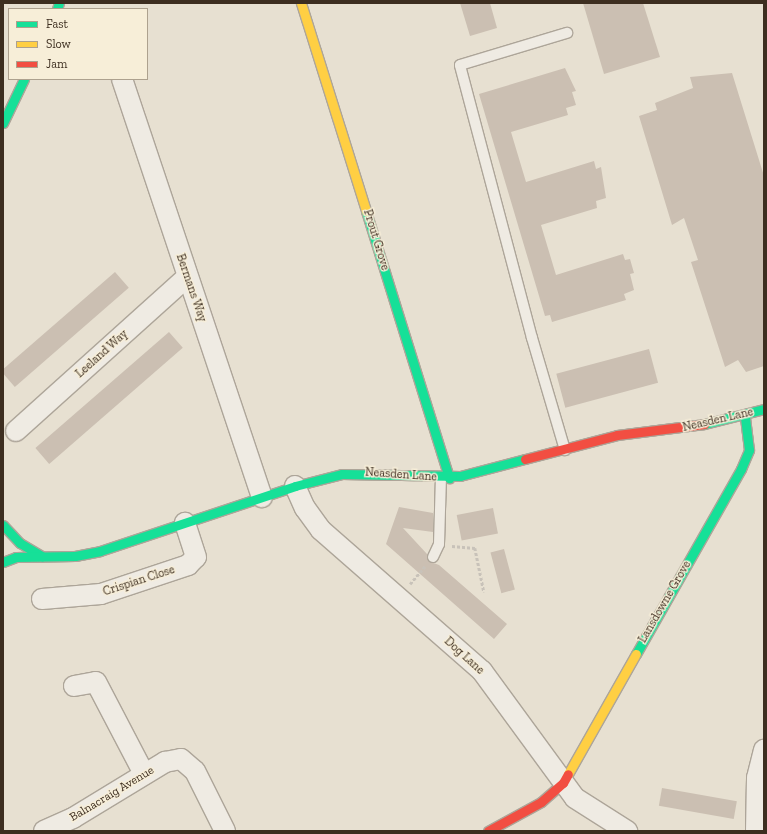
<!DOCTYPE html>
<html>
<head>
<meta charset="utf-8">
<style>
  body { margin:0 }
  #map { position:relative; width:767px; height:834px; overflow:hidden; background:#e7e0d1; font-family:"Zilla Slab",serif }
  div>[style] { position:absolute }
  .building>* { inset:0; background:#cbbfb2; transform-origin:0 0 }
  .path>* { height:2.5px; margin-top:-1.25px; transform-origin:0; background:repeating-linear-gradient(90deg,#c8c2b9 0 3px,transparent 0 5px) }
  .roads { filter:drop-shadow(1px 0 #ada599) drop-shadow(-1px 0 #ada599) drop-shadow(0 1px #ada599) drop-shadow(0 -1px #ada599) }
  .lane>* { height:10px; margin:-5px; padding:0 5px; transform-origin:5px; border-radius:5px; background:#efebe3 }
  .street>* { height:20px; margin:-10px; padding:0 10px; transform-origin:10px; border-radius:10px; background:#efebe3 }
  .fast>* { height:9px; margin:-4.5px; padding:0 4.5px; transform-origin:4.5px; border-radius:4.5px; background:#16e098 }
  .slow>* { height:9px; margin:-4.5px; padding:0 4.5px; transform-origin:4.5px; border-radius:4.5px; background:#ffcf43 }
  .jam>* { height:9px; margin:-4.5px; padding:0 4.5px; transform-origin:4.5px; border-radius:4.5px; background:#f24e42 }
  span { translate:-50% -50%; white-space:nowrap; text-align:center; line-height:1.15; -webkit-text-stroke:3px #f7eed8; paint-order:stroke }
  .street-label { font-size:12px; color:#3d2e20 }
  .frame { position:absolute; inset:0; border:4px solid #3d2e20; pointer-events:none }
  .legend { position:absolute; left:8px; top:8px; width:140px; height:72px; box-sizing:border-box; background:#f7eed8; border:1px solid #ada18e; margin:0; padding:5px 7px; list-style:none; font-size:12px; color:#3d2e20 }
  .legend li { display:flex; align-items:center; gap:8px; height:20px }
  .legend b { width:20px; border:1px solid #ada18e }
</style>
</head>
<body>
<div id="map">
  <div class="building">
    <div style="clip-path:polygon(460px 3px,490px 3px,497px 28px,470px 36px)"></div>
    <div style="clip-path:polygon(583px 3px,643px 3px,660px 57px,604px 74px)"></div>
    <div style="clip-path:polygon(565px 68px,576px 91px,572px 92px,576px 105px,566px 108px,568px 115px,511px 132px,526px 182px,594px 161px,596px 169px,601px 167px,606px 198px,596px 201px,597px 208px,541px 225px,556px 275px,623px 254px,625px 260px,630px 259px,634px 273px,630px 274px,634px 290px,624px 294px,626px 300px,552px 322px,550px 315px,545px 316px,479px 94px)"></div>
    <div style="clip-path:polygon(732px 73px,764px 176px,764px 366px,746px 372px,738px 360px,725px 367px,691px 262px,698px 260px,684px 218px,672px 225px,639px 116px,657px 110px,655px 103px,693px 88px,690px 77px)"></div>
    <div style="left:115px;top:272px;width:21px;height:151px;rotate:49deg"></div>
    <div style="left:169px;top:332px;width:21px;height:177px;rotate:49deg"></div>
    <div style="left:649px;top:349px;width:35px;height:96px;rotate:75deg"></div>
    <div style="clip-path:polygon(399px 507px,433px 513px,433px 532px,403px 528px,427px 554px,428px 561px,439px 565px,507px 624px,494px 639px,386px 544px)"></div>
    <div style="left:493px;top:508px;width:26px;height:37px;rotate:79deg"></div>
    <div style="left:504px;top:549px;width:42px;height:14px;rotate:75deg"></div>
    <div style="left:662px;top:788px;width:76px;height:18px;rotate:10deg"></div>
  </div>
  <div class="path">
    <div style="left:452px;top:546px;width:23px;rotate:5deg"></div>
    <div style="left:475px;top:548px;width:45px;rotate:78.4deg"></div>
    <div style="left:410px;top:584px;width:23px;rotate:-50deg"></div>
  </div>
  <div class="roads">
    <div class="lane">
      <div style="left:565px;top:450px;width:117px;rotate:-106.4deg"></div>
      <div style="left:532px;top:338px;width:282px;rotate:-104.8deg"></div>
      <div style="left:460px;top:65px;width:112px;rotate:-16.7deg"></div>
      <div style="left:433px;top:557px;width:14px;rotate:-65deg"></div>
      <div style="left:439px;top:544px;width:66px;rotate:-88.3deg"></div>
    </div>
    <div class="street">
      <div style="left:122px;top:79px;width:441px;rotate:71.5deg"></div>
      <div style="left:16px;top:431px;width:230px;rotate:-42deg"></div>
      <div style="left:295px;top:486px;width:24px;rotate:66deg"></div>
      <div style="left:305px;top:508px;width:27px;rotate:54deg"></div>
      <div style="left:321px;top:530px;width:214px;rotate:41.2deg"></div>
      <div style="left:482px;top:671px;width:157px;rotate:53.8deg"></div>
      <div style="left:575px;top:798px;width:62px;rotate:32.4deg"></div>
      <div style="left:42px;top:599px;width:59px;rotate:-4.8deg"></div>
      <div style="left:101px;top:594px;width:92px;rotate:-18.4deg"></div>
      <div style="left:188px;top:565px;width:11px;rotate:-45deg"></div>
      <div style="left:196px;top:557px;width:36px;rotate:-108deg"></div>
      <div style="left:74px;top:686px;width:22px;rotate:-10deg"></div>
      <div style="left:96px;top:682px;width:104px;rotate:62.4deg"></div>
      <div style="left:44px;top:831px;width:32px;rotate:-24deg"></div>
      <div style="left:73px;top:818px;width:108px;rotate:-31.3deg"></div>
      <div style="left:165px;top:762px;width:16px;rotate:-11deg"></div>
      <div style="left:181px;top:759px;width:18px;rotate:41deg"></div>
      <div style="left:195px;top:771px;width:67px;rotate:63.4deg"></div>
      <div style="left:756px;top:831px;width:53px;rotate:-88.9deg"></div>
      <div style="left:757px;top:778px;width:29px;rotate:-76deg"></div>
    </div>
    <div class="fast">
      <div style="left:57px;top:9px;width:6px;rotate:-72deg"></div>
      <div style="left:3px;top:123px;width:49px;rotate:-64.5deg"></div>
      <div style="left:366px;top:211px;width:280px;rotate:72.7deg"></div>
      <div style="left:704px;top:424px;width:62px;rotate:-14deg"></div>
      <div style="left:3px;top:525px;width:25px;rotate:47deg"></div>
      <div style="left:20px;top:543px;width:26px;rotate:31deg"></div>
      <div style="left:3px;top:562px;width:14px;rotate:-21deg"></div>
      <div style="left:16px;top:557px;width:59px;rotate:-1deg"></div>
      <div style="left:75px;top:556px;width:25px;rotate:-11deg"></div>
      <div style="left:100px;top:551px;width:206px;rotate:-18.4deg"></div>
      <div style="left:295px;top:486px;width:49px;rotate:-14.3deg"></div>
      <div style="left:342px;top:474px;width:118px;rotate:1deg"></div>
      <div style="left:460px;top:476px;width:67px;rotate:-14.7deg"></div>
      <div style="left:636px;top:654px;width:213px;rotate:-60.4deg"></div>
      <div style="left:741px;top:469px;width:21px;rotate:-67deg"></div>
      <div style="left:749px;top:450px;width:34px;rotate:-97deg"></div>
    </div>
    <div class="slow">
      <div style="left:301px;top:3px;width:218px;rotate:72.6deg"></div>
      <div style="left:568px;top:774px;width:138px;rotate:-60.5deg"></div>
    </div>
    <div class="jam">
      <div style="left:525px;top:459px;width:95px;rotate:-14.6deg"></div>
      <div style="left:617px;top:435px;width:88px;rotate:-7.2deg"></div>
      <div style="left:488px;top:831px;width:60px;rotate:-28.7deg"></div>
      <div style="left:541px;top:802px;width:29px;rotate:-41deg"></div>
      <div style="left:563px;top:783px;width:10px;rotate:-61deg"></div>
    </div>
  </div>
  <div class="street-label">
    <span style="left:376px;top:240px;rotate:73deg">Prout Grove</span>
    <span style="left:191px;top:288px;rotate:71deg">Bermans Way</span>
    <span style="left:102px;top:354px;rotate:-42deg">Leeland Way</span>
    <span style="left:718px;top:420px;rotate:-13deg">Neasden Lane</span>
    <span style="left:401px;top:475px;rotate:4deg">Neasden Lane</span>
    <span style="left:139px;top:581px;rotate:-18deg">Crispian Close</span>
    <span style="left:665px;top:602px;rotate:-60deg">Lansdowne Grove</span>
    <span style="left:464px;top:656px;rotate:42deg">Dog Lane</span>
    <span style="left:112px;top:794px;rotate:-31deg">Balnacraig Avenue</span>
  </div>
  <div class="frame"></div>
  <ul class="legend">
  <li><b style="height:5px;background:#16e098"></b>Fast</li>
  <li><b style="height:5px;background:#ffcf43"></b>Slow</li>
  <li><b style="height:5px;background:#f24e42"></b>Jam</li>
  </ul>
</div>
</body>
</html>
